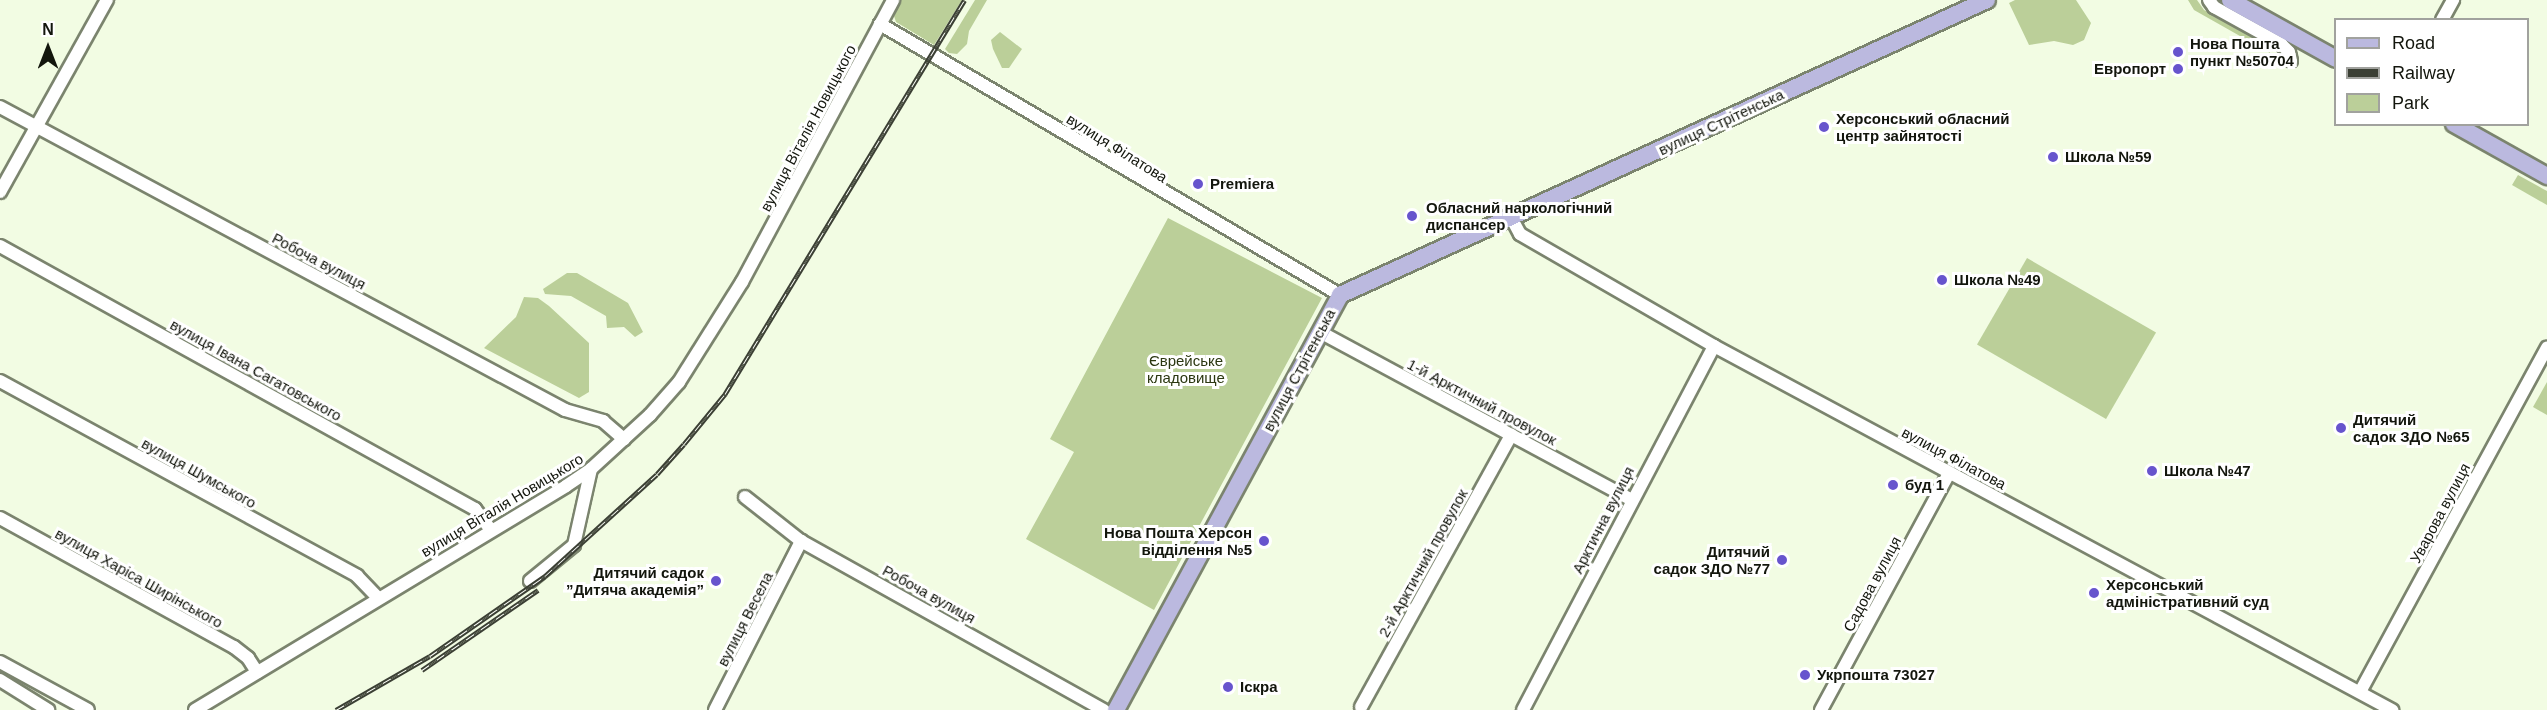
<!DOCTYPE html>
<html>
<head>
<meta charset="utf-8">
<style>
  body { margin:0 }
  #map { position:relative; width:2547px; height:710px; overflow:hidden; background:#f2fce3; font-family:Arial,sans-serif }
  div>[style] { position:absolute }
  .green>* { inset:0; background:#bbcf99; transform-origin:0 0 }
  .roads { filter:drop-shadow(2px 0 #7b846e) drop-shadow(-2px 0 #7b846e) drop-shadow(0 2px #7b846e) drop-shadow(0 -2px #7b846e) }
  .minor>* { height:12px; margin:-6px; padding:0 6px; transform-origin:6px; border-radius:6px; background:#fff }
  .major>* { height:16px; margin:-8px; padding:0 8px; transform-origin:8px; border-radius:8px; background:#bbb9df }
  .rail>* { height:5px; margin-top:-2.5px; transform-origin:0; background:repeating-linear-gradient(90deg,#fff 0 9px,#3b3f34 0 18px); box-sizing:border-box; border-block:2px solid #3b3f34 }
  .dots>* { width:16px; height:16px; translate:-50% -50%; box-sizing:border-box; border:3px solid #fff; border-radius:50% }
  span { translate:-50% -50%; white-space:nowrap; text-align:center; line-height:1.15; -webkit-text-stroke:6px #fff; paint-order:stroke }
  .poi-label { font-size:15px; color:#13160d; font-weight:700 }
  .left { translate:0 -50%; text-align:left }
  .right { translate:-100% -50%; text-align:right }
  .street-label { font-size:15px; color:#13160d }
  .park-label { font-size:15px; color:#2b3711 }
  .legend { position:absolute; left:2334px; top:18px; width:195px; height:108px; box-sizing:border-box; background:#fff; border:2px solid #a1a29e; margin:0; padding:8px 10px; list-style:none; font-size:18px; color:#13160d }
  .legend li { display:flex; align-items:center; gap:12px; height:30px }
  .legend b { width:30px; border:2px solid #a1a29e }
  .north { position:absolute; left:18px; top:18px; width:60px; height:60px; -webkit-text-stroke:4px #fff; paint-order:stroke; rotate:0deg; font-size:16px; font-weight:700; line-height:24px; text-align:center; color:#13160d }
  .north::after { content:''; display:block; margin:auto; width:21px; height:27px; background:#13160d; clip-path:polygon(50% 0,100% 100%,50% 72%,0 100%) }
</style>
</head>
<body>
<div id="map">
  <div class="green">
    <div style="clip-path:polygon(900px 0,962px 0,934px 45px,896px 22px,894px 16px)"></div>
    <div style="clip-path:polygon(975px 0,987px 0,969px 31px,967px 44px,957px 54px,949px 53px,945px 49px)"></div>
    <div style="clip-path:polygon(2015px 0,2076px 0,2091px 23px,2084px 40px,2073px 45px,2054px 41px,2029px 45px,2009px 3px)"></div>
    <div style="clip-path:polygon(2188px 0,2197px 0,2204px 10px,2270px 47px,2270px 53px,2194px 10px)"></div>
    <div style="clip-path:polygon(1000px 32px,1022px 49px,1009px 68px,1002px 68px,993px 49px,991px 40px)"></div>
    <div style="clip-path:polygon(2518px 175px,2547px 191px,2547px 205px,2512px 185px)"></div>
    <div style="clip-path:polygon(1168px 218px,1322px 298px,1154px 610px,1026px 539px,1074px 452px,1050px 439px)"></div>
    <div style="clip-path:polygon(311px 256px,359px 281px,360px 287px,355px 288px,307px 262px,306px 256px)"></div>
    <div style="left:2027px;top:258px;width:149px;height:100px;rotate:30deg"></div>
    <div style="clip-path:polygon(567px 273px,577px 273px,628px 303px,643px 332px,635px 337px,624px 327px,607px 328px,606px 316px,571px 296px,545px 294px,543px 289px)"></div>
    <div style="clip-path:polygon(524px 297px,538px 298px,549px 306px,589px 343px,589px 392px,579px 398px,484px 348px,516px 317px)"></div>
    <div style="clip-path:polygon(2547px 382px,2547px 415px,2533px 407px)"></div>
  </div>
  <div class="roads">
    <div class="minor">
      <div style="left:2209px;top:0;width:9px;rotate:54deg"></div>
      <div style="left:2214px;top:7px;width:77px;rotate:28.9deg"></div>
      <div style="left:2281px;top:44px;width:11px;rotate:45deg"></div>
      <div style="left:2289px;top:52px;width:9px;rotate:77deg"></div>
      <div style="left:2442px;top:20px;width:23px;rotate:-61deg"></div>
      <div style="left:880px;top:24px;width:534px;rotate:30.5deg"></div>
      <div style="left:0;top:107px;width:641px;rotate:28.2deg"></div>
      <div style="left:565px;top:410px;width:40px;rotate:16deg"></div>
      <div style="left:603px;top:421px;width:28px;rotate:41deg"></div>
      <div style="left:0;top:192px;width:220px;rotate:-60.9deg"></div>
      <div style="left:1512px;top:219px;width:17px;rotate:62deg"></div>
      <div style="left:1520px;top:234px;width:224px;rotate:30deg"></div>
      <div style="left:1714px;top:346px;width:770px;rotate:28.23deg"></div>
      <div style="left:0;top:246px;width:543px;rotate:28.97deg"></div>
      <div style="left:475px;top:509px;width:25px;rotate:53deg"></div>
      <div style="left:1320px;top:332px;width:352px;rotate:28.3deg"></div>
      <div style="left:0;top:381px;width:407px;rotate:28.6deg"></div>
      <div style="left:357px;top:576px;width:30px;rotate:46deg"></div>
      <div style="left:745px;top:497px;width:71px;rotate:38.2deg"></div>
      <div style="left:801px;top:541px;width:347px;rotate:29.2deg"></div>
      <div style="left:0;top:518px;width:267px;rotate:28.9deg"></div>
      <div style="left:234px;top:647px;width:18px;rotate:38deg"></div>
      <div style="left:248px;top:658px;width:17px;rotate:57deg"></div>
      <div style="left:530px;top:581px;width:57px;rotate:-39.3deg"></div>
      <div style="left:574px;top:545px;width:78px;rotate:-77.4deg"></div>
      <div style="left:0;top:662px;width:100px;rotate:28.6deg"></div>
      <div style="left:0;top:680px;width:57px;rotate:32deg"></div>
      <div style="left:2360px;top:692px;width:392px;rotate:-61.5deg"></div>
      <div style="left:1361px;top:707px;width:311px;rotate:-61.1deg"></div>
      <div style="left:195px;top:710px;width:433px;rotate:-31.1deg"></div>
      <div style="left:566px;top:486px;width:30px;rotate:-34deg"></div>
      <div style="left:591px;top:469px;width:80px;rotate:-42.5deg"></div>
      <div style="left:650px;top:415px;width:44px;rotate:-48.7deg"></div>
      <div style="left:679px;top:382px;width:118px;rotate:-57.8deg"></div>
      <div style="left:742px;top:282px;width:320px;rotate:-61.8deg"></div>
      <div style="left:715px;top:710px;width:190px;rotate:-63deg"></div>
      <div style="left:1523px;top:710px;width:411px;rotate:-62.3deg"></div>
      <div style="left:1821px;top:710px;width:269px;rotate:-61.6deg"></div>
    </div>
    <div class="major">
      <div style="left:2230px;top:0;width:121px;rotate:29.1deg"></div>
      <div style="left:2454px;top:124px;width:107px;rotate:29.2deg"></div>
      <div style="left:1116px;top:710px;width:472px;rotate:-61.6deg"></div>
      <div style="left:1340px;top:295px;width:711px;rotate:-24.51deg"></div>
    </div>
  </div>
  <div class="rail">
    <div style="left:422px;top:670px;width:141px;rotate:-34.6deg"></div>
    <div style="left:336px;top:710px;width:108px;rotate:-29.9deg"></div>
    <div style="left:430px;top:656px;width:140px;rotate:-34.8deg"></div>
    <div style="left:545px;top:576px;width:151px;rotate:-42.3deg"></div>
    <div style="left:657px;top:474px;width:40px;rotate:-48deg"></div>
    <div style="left:684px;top:444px;width:65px;rotate:-50.6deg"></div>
    <div style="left:725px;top:394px;width:461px;rotate:-58.7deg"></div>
  </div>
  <div class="dots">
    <div style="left:2178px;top:52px;background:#6754cd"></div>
    <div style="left:2178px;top:69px;background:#6754cd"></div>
    <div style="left:1824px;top:127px;background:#6754cd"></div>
    <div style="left:2053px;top:157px;background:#6754cd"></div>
    <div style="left:1198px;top:184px;background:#6754cd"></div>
    <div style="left:1412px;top:216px;background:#6754cd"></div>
    <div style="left:1942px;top:280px;background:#6754cd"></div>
    <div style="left:2341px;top:428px;background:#6754cd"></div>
    <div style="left:2152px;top:471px;background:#6754cd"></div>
    <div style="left:1893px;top:485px;background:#6754cd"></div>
    <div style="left:1264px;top:541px;background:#6754cd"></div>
    <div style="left:1782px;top:560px;background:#6754cd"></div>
    <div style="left:716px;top:581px;background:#6754cd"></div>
    <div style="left:2094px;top:593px;background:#6754cd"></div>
    <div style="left:1805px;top:675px;background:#6754cd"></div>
    <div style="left:1228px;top:687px;background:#6754cd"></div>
  </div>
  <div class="poi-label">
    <span class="left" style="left:2190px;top:52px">Нова Пошта<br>пункт №50704</span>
    <span class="right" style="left:2166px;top:69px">Европорт</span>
    <span class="left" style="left:1836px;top:127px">Херсонський обласний<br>центр зайнятості</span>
    <span class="left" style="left:2065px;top:157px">Школа №59</span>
    <span class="left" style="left:1210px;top:184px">Premiera</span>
    <span class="left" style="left:1426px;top:216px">Обласний наркологічний<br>диспансер</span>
    <span class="left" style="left:1954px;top:280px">Школа №49</span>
    <span class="left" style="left:2353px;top:428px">Дитячий<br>садок ЗДО №65</span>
    <span class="left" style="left:2164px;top:471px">Школа №47</span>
    <span class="left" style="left:1905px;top:485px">буд 1</span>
    <span class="right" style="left:1252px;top:541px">Нова Пошта Херсон<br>відділення №5</span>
    <span class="right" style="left:1770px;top:560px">Дитячий<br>садок ЗДО №77</span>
    <span class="right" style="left:704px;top:581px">Дитячий садок<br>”Дитяча академія”</span>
    <span class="left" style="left:2106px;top:593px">Херсонський<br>адміністративний суд</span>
    <span class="left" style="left:1817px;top:675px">Укрпошта 73027</span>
    <span class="left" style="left:1240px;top:687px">Іскра</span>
  </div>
  <div class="street-label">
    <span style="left:1721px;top:122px;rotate:-25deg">вулиця Стрітенська</span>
    <span style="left:808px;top:128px;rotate:-62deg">вулиця Віталія Новицького</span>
    <span style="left:1117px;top:148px;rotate:32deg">вулиця Філатова</span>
    <span style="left:319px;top:261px;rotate:28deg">Робоча вулиця</span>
    <span style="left:256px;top:370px;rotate:29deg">вулиця Івана Сагатовського</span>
    <span style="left:1299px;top:370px;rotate:-62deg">вулиця Стрітенська</span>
    <span style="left:1482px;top:402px;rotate:28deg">1-й Арктичний провулок</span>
    <span style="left:1954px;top:458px;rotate:28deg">вулиця Філатова</span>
    <span style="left:199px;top:473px;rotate:29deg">вулиця Шумського</span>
    <span style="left:502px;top:505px;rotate:-31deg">вулиця Віталія Новицького</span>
    <span style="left:2440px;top:513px;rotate:-62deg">Уварова вулиця</span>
    <span style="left:1603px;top:520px;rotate:-63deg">Арктична вулиця</span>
    <span style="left:1423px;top:563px;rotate:-61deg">2-й Арктичний провулок</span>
    <span style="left:139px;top:578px;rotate:29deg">вулиця Харіса Ширінського</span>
    <span style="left:1872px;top:584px;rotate:-62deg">Садова вулиця</span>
    <span style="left:929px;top:594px;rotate:29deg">Робоча вулиця</span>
    <span style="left:745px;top:619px;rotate:-63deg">вулиця Весела</span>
  </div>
  <div class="park-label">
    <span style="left:1186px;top:369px">Єврейське<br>кладовище</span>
  </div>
  <ul class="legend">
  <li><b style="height:8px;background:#bbb9df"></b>Road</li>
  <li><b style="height:8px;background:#3b3f34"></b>Railway</li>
  <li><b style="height:16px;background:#bbcf99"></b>Park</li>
  </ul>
  <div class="north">N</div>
</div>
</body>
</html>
